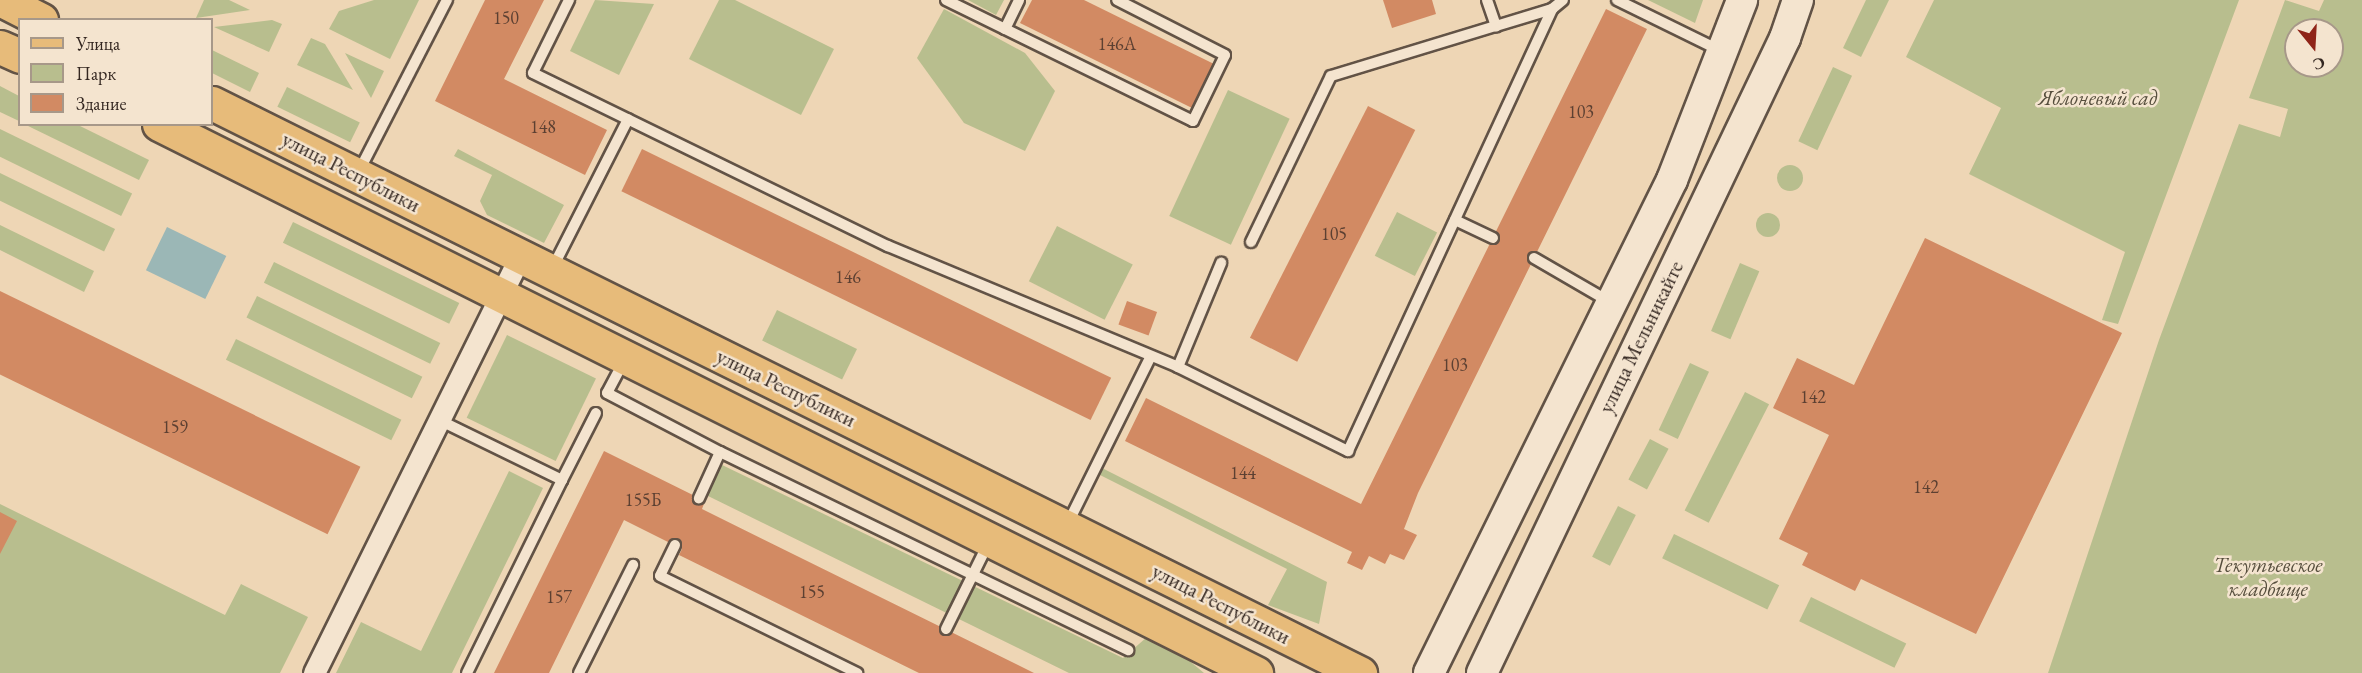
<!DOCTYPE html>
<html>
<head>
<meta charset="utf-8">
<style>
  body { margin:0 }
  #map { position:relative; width:2362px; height:673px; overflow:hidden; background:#eed6b5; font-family:"EB Garamond",serif }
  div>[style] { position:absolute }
  .green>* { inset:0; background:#b8be8e; transform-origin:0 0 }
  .round { border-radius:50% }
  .water>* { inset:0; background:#9bb7b6; transform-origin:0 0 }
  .building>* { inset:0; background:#d28a63; transform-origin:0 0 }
  .roads { filter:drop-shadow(2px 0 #625346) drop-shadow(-2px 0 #625346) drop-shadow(0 2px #625346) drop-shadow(0 -2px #625346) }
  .lane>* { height:10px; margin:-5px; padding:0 5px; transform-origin:5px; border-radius:5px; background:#f4e4cf }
  .street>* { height:21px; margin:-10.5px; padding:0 10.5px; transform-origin:10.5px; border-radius:10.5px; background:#f4e4cf }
  .secondary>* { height:30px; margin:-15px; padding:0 15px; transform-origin:15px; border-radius:15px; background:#f4e4cf }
  .primary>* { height:33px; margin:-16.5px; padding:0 16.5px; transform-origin:16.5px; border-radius:16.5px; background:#e7bb7a }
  span { translate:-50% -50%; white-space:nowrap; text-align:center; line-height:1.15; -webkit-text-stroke:5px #f4e4cf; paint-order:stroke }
  .number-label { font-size:18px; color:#5c4032 }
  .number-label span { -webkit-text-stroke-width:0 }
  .park-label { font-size:21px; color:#554d3c; font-style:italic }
  .street-label { font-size:21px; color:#342721 }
  .legend { position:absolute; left:18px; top:18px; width:195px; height:108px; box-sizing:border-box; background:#f4e4cf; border:2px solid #a79889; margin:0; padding:8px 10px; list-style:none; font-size:18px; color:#342721 }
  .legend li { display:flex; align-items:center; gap:12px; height:30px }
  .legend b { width:30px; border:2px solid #a79889 }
  .north { position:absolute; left:2284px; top:18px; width:60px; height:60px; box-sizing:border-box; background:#f4e4cf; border:2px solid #a79889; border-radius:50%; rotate:162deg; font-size:16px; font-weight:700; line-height:24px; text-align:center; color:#342721 }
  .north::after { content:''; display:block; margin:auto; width:21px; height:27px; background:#8f2418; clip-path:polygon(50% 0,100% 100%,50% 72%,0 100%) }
</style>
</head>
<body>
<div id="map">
  <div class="green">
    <div style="clip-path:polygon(204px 0,229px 0,250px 10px,196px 18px)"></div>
    <div style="clip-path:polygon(374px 0,419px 0,390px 59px,329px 29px,339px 11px)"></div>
    <div style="clip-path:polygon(595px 0,654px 4px,619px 75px,570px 51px)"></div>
    <div style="clip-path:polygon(719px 0,735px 0,834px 49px,801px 115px,689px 59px)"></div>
    <div style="clip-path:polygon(968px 0,1004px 0,996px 15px)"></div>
    <div style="clip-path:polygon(1648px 0,1703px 0,1695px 23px)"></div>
    <div style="clip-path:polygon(1866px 0,1889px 0,1861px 57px,1843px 48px)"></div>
    <div style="clip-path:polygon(1934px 0,2239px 0,2118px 324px,2102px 320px,2125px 252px,1969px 174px,2001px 108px,1906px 57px)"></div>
    <div style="clip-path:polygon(evenodd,2285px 0,2319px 11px,2324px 0,2362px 0,2362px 673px,2048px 673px,2159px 340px,2239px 124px,2280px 137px,2288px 109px,2249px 98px,2285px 0,2296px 30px,2332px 30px,2332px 66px,2296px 66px,2296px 30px)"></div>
    <div style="clip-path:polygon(944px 9px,1025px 53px,1055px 91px,1025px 151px,964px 123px,917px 58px)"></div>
    <div style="clip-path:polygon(272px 20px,282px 24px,269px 52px,214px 27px)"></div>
    <div style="clip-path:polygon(311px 38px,325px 44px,353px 90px,297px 65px)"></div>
    <div style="clip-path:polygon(212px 50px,259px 73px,250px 92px,212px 73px)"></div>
    <div style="clip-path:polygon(345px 53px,384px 71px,371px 98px)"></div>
    <div style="left:1833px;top:67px;width:21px;height:82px;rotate:25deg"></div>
    <div style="clip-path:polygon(0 86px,19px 96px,19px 121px,0 112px)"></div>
    <div style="left:287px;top:87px;width:81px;height:22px;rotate:26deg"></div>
    <div style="left:1228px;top:90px;width:68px;height:139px;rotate:25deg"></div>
    <div style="clip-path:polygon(26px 125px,78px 125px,149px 160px,139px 180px)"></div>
    <div style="left:0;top:129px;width:147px;height:25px;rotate:26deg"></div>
    <div style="clip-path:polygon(458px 149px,564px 205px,544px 243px,487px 215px,480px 201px,492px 175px,454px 156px)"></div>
    <div class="round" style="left:1777px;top:165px;width:26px;height:26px"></div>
    <div style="left:0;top:173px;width:128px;height:25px;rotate:26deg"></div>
    <div style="left:1397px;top:212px;width:45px;height:49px;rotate:27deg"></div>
    <div class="round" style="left:1756px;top:213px;width:24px;height:24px"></div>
    <div style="left:293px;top:222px;width:185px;height:23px;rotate:26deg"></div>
    <div style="clip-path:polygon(0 225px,94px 271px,84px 292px,0 250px)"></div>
    <div style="left:1057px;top:226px;width:85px;height:62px;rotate:27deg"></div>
    <div style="left:274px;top:262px;width:185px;height:23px;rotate:26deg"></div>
    <div style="left:1740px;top:263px;width:21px;height:74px;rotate:23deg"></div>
    <div style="left:257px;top:296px;width:184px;height:24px;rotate:26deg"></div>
    <div style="left:777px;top:310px;width:89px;height:34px;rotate:26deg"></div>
    <div style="left:507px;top:335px;width:99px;height:92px;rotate:26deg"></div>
    <div style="left:236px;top:339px;width:184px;height:23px;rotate:26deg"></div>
    <div style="left:1690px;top:363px;width:21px;height:74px;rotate:25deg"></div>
    <div style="left:1745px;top:392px;width:27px;height:133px;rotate:27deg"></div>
    <div style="left:1650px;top:439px;width:21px;height:46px;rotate:28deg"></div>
    <div style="clip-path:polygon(720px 464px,1123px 658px,1147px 637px,1180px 653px,1204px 673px,1069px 673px,706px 495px)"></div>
    <div style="clip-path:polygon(1102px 468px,1327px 582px,1319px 624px,1268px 605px,1287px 569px,1100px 475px)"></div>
    <div style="clip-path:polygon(509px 471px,543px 488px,452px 673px,336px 673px,361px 622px,421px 651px)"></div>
    <div style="clip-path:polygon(0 504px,225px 615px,241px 584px,308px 617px,280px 673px,0 673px)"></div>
    <div style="left:1618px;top:506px;width:20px;height:57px;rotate:27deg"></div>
    <div style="left:1674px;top:534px;width:117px;height:27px;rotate:26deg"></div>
    <div style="left:1811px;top:597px;width:106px;height:27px;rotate:26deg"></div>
  </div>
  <div class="water">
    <div style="left:167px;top:227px;width:66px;height:48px;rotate:26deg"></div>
  </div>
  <div class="building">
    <div style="clip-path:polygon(485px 0,544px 0,504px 79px,607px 130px,585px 175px,435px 101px)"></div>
    <div style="clip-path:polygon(1032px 0,1084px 0,1214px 64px,1192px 108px,1020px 23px)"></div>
    <div style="clip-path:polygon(1383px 0,1432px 0,1436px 14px,1392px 28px)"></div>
    <div style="clip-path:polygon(1606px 9px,1647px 29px,1418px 493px,1404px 529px,1417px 535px,1404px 560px,1390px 554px,1385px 564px,1369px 556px,1362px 570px,1347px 563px,1352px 552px,1125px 441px,1146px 398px,1361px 504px)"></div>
    <div style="left:1368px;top:106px;width:53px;height:260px;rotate:27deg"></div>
    <div style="left:642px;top:149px;width:522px;height:47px;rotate:26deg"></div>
    <div style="clip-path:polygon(1925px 238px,2122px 333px,1976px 634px,1861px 579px,1855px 591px,1802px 565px,1808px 553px,1779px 539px,1829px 435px,1773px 408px,1797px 358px,1854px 385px)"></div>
    <div style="left:0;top:291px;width:401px;height:75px;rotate:26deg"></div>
    <div style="left:1127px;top:301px;width:32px;height:25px;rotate:20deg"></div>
    <div style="clip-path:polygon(604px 451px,705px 501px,702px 509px,1034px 673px,919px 673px,679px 555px,682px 549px,624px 520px,549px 673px,494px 673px)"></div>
    <div style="clip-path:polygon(0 512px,17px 521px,0 554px)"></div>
  </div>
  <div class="roads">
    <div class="lane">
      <div style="left:569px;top:0;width:81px;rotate:116.3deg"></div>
      <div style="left:533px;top:73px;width:395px;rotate:26deg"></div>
      <div style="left:888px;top:246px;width:314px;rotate:22.6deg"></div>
      <div style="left:1178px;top:367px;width:190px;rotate:26.3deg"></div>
      <div style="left:1348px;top:451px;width:487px;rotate:-65.2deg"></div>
      <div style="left:1552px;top:9px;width:14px;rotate:-39deg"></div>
      <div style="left:946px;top:0;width:275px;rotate:26.1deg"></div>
      <div style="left:1193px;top:121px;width:73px;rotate:-64.1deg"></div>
      <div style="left:1225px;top:55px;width:121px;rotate:-153deg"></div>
      <div style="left:1487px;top:0;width:28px;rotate:71deg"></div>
      <div style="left:1496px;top:26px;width:59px;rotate:-16.9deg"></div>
      <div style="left:1617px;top:0;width:116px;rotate:26.1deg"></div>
      <div style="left:1005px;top:29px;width:32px;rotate:-64deg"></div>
      <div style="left:358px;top:173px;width:195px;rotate:-62.8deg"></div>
      <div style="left:1455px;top:220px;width:42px;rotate:25.3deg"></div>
      <div style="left:1251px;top:242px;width:184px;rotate:-64.3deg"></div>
      <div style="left:1331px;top:76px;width:172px;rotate:-16.9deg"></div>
      <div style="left:1534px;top:258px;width:88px;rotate:30.1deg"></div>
      <div style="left:552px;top:269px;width:168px;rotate:-63.1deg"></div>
      <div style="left:624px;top:361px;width:36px;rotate:118deg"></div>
      <div style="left:607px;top:393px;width:127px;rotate:27.6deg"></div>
      <div style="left:720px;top:452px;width:51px;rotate:114.5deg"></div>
      <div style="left:1178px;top:367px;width:113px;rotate:-67.5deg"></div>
      <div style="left:439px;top:420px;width:137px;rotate:26deg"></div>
      <div style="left:562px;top:480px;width:215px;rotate:116.2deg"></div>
      <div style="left:720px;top:452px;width:454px;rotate:25.9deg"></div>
      <div style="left:562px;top:480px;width:75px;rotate:-63.1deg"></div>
      <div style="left:1068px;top:523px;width:184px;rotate:-63.6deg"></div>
      <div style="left:675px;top:545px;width:34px;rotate:116deg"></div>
      <div style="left:660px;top:576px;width:220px;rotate:26.2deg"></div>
      <div style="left:946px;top:629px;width:95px;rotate:-63.7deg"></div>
      <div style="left:579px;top:673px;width:121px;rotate:-63.4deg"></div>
    </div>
    <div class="street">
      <div style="left:314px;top:673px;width:464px;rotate:-63.7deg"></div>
    </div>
    <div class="secondary">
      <div style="left:1429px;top:673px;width:550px;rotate:-63.76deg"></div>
      <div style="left:1672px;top:180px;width:193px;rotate:-68.7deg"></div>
      <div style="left:1482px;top:673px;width:704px;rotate:-64.49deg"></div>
      <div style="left:1785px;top:38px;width:40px;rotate:-71.1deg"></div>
    </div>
    <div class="primary">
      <div style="left:2px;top:0;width:44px;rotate:27.1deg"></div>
      <div style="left:0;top:47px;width:22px;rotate:24deg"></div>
      <div style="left:212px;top:103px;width:1282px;rotate:26.41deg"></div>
      <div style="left:159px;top:124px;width:1227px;rotate:26.59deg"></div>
    </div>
  </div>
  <div class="number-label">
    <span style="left:506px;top:18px">150</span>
    <span style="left:1117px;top:44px">146А</span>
    <span style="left:1581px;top:112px">103</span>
    <span style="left:543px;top:127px">148</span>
    <span style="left:1334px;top:234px">105</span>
    <span style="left:848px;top:277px">146</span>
    <span style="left:1455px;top:365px">103</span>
    <span style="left:1813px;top:397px">142</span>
    <span style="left:175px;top:427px">159</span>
    <span style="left:1243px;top:473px">144</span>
    <span style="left:1926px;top:487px">142</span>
    <span style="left:643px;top:500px">155Б</span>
    <span style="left:812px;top:592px">155</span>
    <span style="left:559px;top:597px">157</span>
  </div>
  <div class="park-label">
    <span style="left:2098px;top:98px">Яблоневый сад</span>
    <span style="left:2268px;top:577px">Текутьевское<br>кладбище</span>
  </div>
  <div class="street-label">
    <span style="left:351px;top:172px;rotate:27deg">улица Республики</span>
    <span style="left:1641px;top:337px;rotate:-64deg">улица Мельникайте</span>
    <span style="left:786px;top:388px;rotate:26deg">улица Республики</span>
    <span style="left:1221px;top:604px;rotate:27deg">улица Республики</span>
  </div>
  <ul class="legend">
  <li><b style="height:8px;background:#e7bb7a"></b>Улица</li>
  <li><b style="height:16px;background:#b8be8e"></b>Парк</li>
  <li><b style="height:16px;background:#d28a63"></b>Здание</li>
  </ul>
  <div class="north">С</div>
</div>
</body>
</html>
